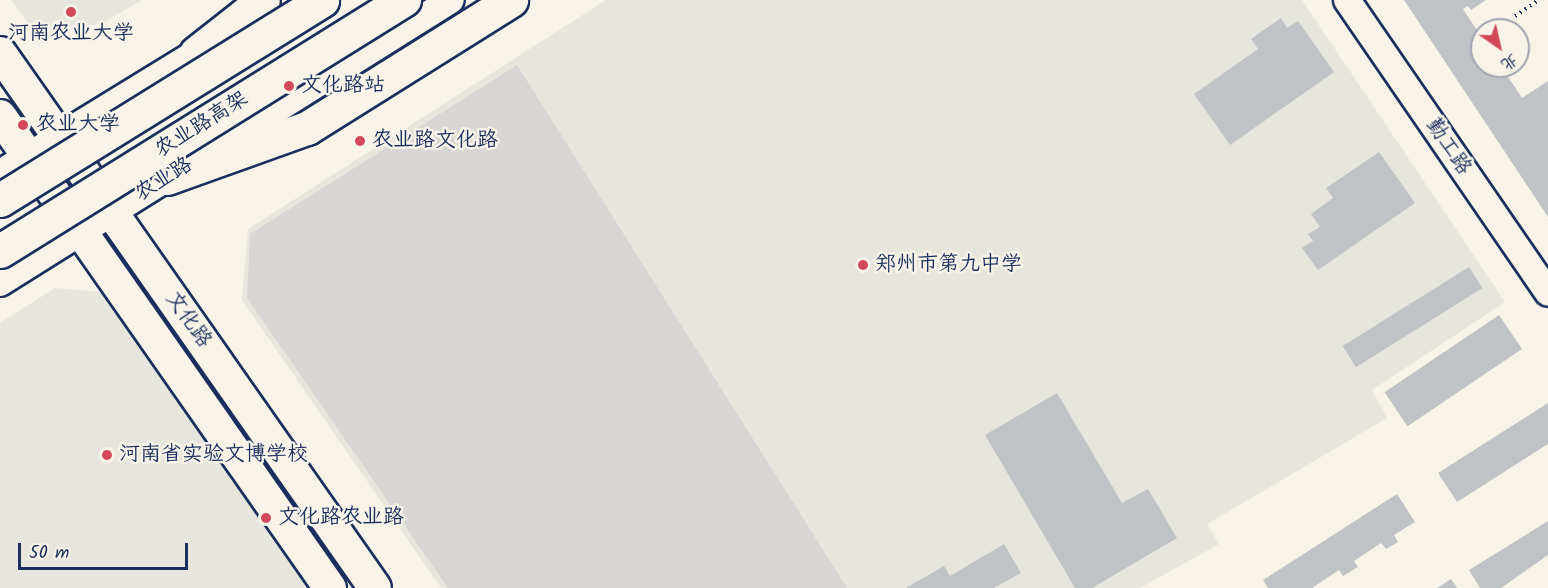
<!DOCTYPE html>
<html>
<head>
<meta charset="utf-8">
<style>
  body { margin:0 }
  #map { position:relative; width:1548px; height:588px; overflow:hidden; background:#f7f3e8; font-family:Kalam,"LXGW WenKai TC",sans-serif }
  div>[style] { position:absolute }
  .built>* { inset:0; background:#e6e5de }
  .green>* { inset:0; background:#d7d6d4 }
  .building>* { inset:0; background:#c0c3c5; transform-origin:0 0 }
  .path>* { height:4px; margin-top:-2px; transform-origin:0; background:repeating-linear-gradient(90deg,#1b2f5e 0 1.5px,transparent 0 6px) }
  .roads { filter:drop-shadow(2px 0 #1b2f5e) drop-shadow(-2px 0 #1b2f5e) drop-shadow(0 2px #1b2f5e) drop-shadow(0 -2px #1b2f5e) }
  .minor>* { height:26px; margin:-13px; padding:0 13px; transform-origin:13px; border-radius:13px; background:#f7f3e8 }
  .major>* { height:32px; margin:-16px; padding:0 16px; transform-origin:16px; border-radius:16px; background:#f7f3e8 }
  .highway>* { height:33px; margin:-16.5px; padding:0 16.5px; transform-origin:16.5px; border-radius:16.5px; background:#f7f3e8 }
  .bridges { filter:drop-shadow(2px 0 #1b2f5e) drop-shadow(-2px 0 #1b2f5e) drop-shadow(0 2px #1b2f5e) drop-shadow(0 -2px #1b2f5e) }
  .highway-bridge>* { height:33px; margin:-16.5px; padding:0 16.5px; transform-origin:16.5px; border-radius:16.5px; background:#f7f3e8 }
  .dots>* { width:16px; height:16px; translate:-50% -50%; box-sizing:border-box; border:3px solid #f7f3e8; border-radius:50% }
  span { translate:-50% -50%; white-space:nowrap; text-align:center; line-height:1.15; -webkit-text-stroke:5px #f7f3e8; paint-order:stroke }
  .poi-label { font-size:21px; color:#1b2f5e }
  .left { translate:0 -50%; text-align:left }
  .street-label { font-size:21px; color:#1b2f5e }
  .north { position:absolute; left:1470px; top:18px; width:60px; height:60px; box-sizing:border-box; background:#f7f3e8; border:2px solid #9fa5b1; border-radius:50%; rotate:146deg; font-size:16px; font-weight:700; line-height:24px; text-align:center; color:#1b2f5e }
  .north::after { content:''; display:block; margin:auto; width:21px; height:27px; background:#d1495b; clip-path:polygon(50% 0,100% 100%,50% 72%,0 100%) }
  .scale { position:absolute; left:18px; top:543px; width:170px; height:27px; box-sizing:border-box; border:3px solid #1b2f5e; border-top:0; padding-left:8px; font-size:18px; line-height:21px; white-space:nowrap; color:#1b2f5e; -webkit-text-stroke:4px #f7f3e8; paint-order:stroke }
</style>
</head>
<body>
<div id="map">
  <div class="built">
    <div style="clip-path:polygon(11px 0,142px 0,101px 24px,34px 32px)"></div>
    <div style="clip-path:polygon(606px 0,1302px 0,1505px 302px,1372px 390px,1387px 418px,1207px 524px,1219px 544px,1140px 588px,441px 588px,242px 300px,248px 229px)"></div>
    <div style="clip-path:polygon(55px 288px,100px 292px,308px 588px,0 588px,0 323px)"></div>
  </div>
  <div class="green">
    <div style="clip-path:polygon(517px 65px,847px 588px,448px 588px,247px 298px,250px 234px)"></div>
  </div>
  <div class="building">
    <div style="clip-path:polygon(1404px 0,1486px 0,1471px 10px,1468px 6px,1463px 9px,1482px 38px,1482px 66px,1501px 66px,1522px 98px,1548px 81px,1548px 217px)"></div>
    <div style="clip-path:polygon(1281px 18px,1287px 28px,1298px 21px,1334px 72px,1230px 145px,1194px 94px,1258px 49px,1251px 39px)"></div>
    <div style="clip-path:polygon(1379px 152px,1415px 203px,1318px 270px,1302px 248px,1313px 241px,1308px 234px,1320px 227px,1311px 214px,1333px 198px,1326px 188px)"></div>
    <div style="left:1469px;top:267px;width:25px;height:149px;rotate:58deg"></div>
    <div style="left:1499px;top:315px;width:41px;height:138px;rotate:56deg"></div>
    <div style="clip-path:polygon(1057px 393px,1122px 503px,1148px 489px,1177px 538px,1092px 588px,1075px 588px,985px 435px)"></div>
    <div style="clip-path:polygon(1548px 403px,1548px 444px,1457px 502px,1438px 473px)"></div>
    <div style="clip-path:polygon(1397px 494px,1415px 522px,1394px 535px,1398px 542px,1386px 549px,1381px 543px,1354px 561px,1358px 567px,1343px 576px,1339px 570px,1312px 588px,1268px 588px,1263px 580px)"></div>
    <div style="clip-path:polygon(1548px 521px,1548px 555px,1501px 588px,1480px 588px,1469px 570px)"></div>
    <div style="clip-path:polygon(1004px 544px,1021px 573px,994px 588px,906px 588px,944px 566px,950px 576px)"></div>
    <div style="clip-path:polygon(1451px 579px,1457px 588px,1437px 588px)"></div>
  </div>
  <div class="path">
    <div style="left:1515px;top:16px;width:29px;rotate:-34deg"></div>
  </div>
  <div class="roads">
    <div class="minor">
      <div style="left:1347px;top:0;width:355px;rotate:55.5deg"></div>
      <div style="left:0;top:173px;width:249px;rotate:-31.5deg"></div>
      <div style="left:0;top:283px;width:532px;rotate:-32.11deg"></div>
    </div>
    <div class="major">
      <div style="left:0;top:53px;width:653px;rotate:54.97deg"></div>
      <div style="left:0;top:116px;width:576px;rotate:55.04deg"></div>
    </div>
    <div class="highway">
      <div style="left:196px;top:53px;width:85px;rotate:-38.3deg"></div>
      <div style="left:167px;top:178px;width:149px;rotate:-19.7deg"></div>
      <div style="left:307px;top:128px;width:241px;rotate:-32.1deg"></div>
    </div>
  </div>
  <div class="bridges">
    <div class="highway-bridge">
      <div style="left:0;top:200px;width:379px;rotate:-31.8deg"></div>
      <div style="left:0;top:251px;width:476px;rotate:-31.9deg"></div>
    </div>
  </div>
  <div class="dots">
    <div style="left:71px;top:12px;background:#d1495b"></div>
    <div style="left:289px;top:86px;background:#d1495b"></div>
    <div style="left:23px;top:125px;background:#d1495b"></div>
    <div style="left:360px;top:141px;background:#d1495b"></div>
    <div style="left:863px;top:265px;background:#d1495b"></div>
    <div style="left:107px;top:455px;background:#d1495b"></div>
    <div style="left:266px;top:518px;background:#d1495b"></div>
  </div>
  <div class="poi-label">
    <span style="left:71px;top:34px">河南农业大学</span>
    <span class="left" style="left:301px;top:86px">文化路站</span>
    <span class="left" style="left:36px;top:125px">农业大学</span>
    <span class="left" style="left:372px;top:141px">农业路文化路</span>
    <span class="left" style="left:875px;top:265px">郑州市第九中学</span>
    <span class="left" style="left:119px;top:455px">河南省实验文博学校</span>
    <span class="left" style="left:278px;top:518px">文化路农业路</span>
  </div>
  <div class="street-label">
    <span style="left:202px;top:125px;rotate:-32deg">农业路高架</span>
    <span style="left:1448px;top:147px;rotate:56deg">勤工路</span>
    <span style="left:164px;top:180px;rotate:-32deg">农业路</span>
    <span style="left:188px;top:320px;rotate:55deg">文化路</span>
  </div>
  <div class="north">北</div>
  <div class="scale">50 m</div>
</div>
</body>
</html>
